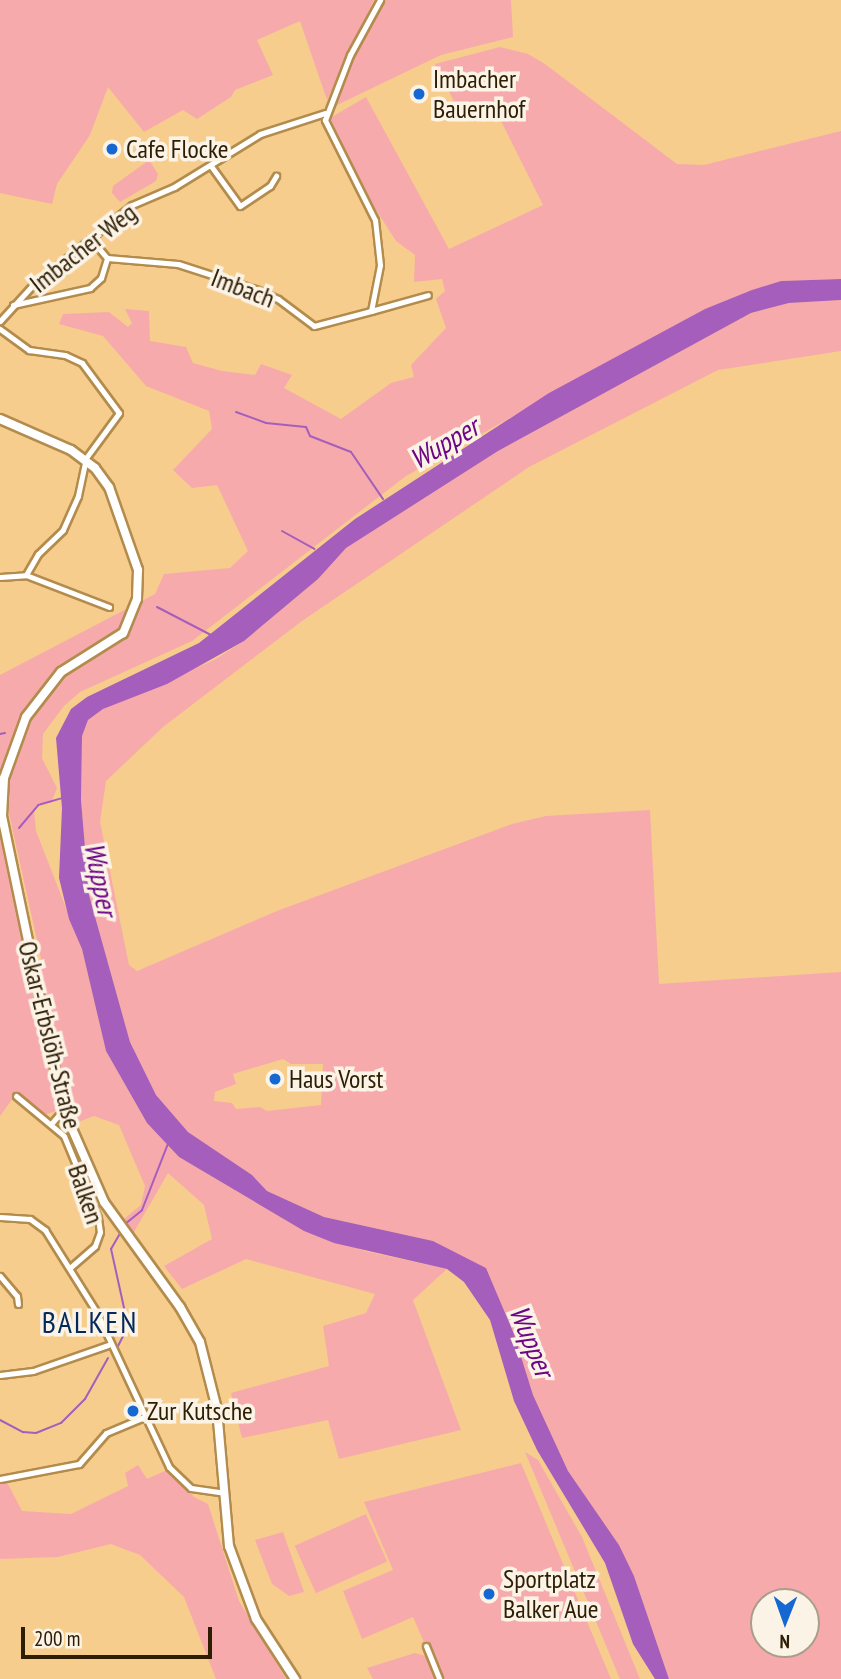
<!DOCTYPE html>
<html>
<head>
<meta charset="utf-8">
<style>
  body { margin:0 }
  #map { position:relative; width:841px; height:1679px; overflow:hidden; background:#f6cd8d; font-family:"PT Sans Narrow",sans-serif }
  div>[style] { position:absolute }
  .green>* { inset:0; background:#f7aaac; transform-origin:0 0 }
  .water>* { inset:0; background:#a55ebc }
  .stream>* { height:2px; margin:-1px; padding:0 1px; transform-origin:1px; border-radius:1px; background:#a55ebc }
  .roads { filter:drop-shadow(2px 0 #b38c4d) drop-shadow(-2px 0 #b38c4d) drop-shadow(0 2px #b38c4d) drop-shadow(0 -2px #b38c4d) }
  .minor>* { height:5px; margin:-2.5px; padding:0 2.5px; transform-origin:2.5px; border-radius:2.5px; background:#fff }
  .secondary>* { height:8px; margin:-4px; padding:0 4px; transform-origin:4px; border-radius:4px; background:#fff }
  .dots>* { width:19px; height:19px; translate:-50% -50%; box-sizing:border-box; border:4px solid #fcf3e7; border-radius:50% }
  span { translate:-50% -50%; white-space:nowrap; text-align:center; line-height:1.15; -webkit-text-stroke:7px #fcf3e7; paint-order:stroke }
  .poi-label { font-size:26px; color:#2c1d03 }
  .left { translate:0 -50%; text-align:left }
  .street-label { font-size:26px; color:#2c1d03 }
  .water-label { font-size:28px; color:#6b0784; font-style:italic }
  .quarter-label { font-size:30px; color:#042a5d; letter-spacing:2px }
  .north { position:absolute; left:750px; top:1588px; width:70px; height:70px; box-sizing:border-box; background:#fcf3e7; border:2px solid #a99d8c; border-radius:50%; rotate:181deg; font-size:19px; font-weight:700; line-height:28px; text-align:center; color:#2c1d03 }
  .north::after { content:''; display:block; margin:auto; width:24px; height:32px; background:#1567d1; clip-path:polygon(50% 0,100% 100%,50% 72%,0 100%) }
  .scale { position:absolute; left:21px; top:1627px; width:191px; height:32px; box-sizing:border-box; border:4px solid #2c1d03; border-top:0; padding-left:9px; font-size:21px; line-height:24px; white-space:nowrap; color:#2c1d03; -webkit-text-stroke:5px #fcf3e7; paint-order:stroke }
</style>
</head>
<body>
<div id="map">
  <div class="green">
    <div style="clip-path:polygon(0 0,374px 0,327px 100px,300px 21px,257px 40px,273px 75px,235px 90px,231px 97px,197px 119px,183px 110px,144px 132px,108px 87px,90px 135px,57px 184px,52px 204px,0 193px)"></div>
    <div style="clip-path:polygon(382px 0,511px 0,513px 37px,441px 55px,333px 107px,355px 50px)"></div>
    <div style="clip-path:polygon(500px 47px,528px 54px,545px 64px,677px 164px,704px 165px,841px 131px,841px 279px,781px 281px,705px 309px,406px 476px,192px 641px,80px 692px,64px 706px,43px 734px,42px 758px,57px 788px,51px 803px,38px 803px,34px 810px,36px 831px,82px 949px,106px 1051px,147px 1123px,179px 1157px,304px 1231px,365px 1251px,447px 1269px,413px 1300px,461px 1430px,339px 1459px,328px 1420px,242px 1438px,231px 1393px,329px 1366px,323px 1326px,366px 1313px,375px 1294px,246px 1259px,182px 1289px,164px 1266px,212px 1239px,204px 1205px,168px 1173px,134px 1232px,124px 1219px,141px 1205px,145px 1186px,119px 1125px,94px 1116px,65px 1127px,59px 1110px,44px 1115px,16px 1094px,0 1116px,0 824px,28px 966px,42px 963px,8px 809px,0 811px,0 675px,155px 594px,164px 574px,230px 568px,248px 551px,217px 485px,192px 488px,173px 470px,212px 429px,209px 411px,146px 386px,103px 336px,59px 324px,63px 314px,109px 312px,128px 327px,132px 323px,125px 309px,149px 311px,150px 341px,186px 347px,193px 363px,222px 371px,255px 375px,261px 364px,292px 375px,284px 388px,341px 419px,391px 383px,414px 377px,411px 365px,446px 328px,436px 299px,445px 291px,442px 279px,414px 282px,415px 255px,396px 241px,369px 199px,330px 118px,366px 97px,449px 249px,543px 205px,492px 103px,463px 119px,435px 64px)"></div>
    <div style="clip-path:polygon(149px 160px,158px 174px,156px 181px,120px 202px,112px 193px,113px 186px)"></div>
    <div style="clip-path:polygon(evenodd,841px 300px,841px 351px,718px 370px,529px 467px,302px 621px,163px 727px,106px 781px,100px 822px,129px 965px,137px 971px,277px 911px,512px 824px,546px 816px,650px 810px,659px 984px,841px 972px,841px 1679px,669px 1679px,634px 1576px,619px 1545px,568px 1471px,533px 1395px,514px 1334px,486px 1268px,433px 1241px,324px 1217px,267px 1191px,252px 1175px,188px 1132px,156px 1095px,130px 1042px,89px 895px,81px 800px,82px 735px,88px 720px,103px 709px,214px 660px,244px 641px,318px 579px,345px 548px,498px 451px,751px 313px,789px 303px,841px 300px,283px 1059px,291px 1064px,323px 1064px,321px 1105px,267px 1111px,260px 1107px,236px 1109px,232px 1103px,214px 1101px,215px 1092px,236px 1084px,233px 1074px,283px 1059px,841px 300px,764px 1602px,806px 1602px,806px 1644px,764px 1644px,764px 1602px)"></div>
    <div style="clip-path:polygon(525px 1452px,538px 1460px,582px 1537px,640px 1679px,620px 1679px)"></div>
    <div style="clip-path:polygon(521px 1463px,611px 1679px,440px 1679px,413px 1617px,362px 1639px,343px 1591px,393px 1570px,364px 1502px)"></div>
    <div style="clip-path:polygon(138px 1465px,147px 1479px,169px 1469px,194px 1497px,208px 1504px,239px 1601px,286px 1679px,216px 1679px,184px 1597px,140px 1555px,111px 1544px,58px 1557px,0 1559px,0 1479px,7px 1482px,22px 1511px,71px 1514px,128px 1486px,125px 1473px)"></div>
    <div style="left:366px;top:1514px;width:52px;height:78px;rotate:66deg"></div>
    <div style="clip-path:polygon(283px 1532px,304px 1592px,289px 1596px,272px 1584px,255px 1540px)"></div>
    <div style="clip-path:polygon(415px 1653px,429px 1657px,437px 1679px,373px 1679px,367px 1668px)"></div>
  </div>
  <div class="water">
    <div style="clip-path:polygon(841px 279px,841px 300px,789px 303px,751px 313px,498px 451px,346px 548px,318px 579px,244px 641px,167px 684px,103px 709px,88px 720px,82px 736px,81px 800px,89px 895px,130px 1042px,156px 1095px,188px 1132px,252px 1175px,267px 1191px,324px 1217px,433px 1241px,486px 1268px,514px 1334px,533px 1395px,568px 1471px,619px 1545px,634px 1576px,669px 1679px,655px 1679px,633px 1644px,605px 1563px,537px 1450px,514px 1401px,490px 1320px,464px 1282px,447px 1269px,334px 1243px,304px 1231px,179px 1157px,147px 1123px,106px 1051px,82px 949px,69px 919px,59px 878px,62px 808px,56px 738px,71px 709px,87px 697px,199px 643px,355px 519px,549px 393px,705px 309px,752px 290px,781px 281px)"></div>
  </div>
  <div class="stream">
    <div style="left:236px;top:412px;width:32px;rotate:20deg"></div>
    <div style="left:266px;top:423px;width:40px;rotate:5.7deg"></div>
    <div style="left:306px;top:427px;width:10px;rotate:66deg"></div>
    <div style="left:310px;top:436px;width:44px;rotate:21.3deg"></div>
    <div style="left:351px;top:452px;width:57px;rotate:55.8deg"></div>
    <div style="left:282px;top:531px;width:37px;rotate:29deg"></div>
    <div style="left:157px;top:607px;width:63px;rotate:27.4deg"></div>
    <div style="left:0;top:734px;width:5px;rotate:-11deg"></div>
    <div style="left:19px;top:828px;width:30px;rotate:-50deg"></div>
    <div style="left:38px;top:805px;width:25px;rotate:-16deg"></div>
    <div style="left:125px;top:1224px;width:22px;rotate:-39deg"></div>
    <div style="left:142px;top:1210px;width:74px;rotate:-68.6deg"></div>
    <div style="left:117px;top:1348px;width:25px;rotate:-63deg"></div>
    <div style="left:128px;top:1326px;width:79px;rotate:-102.4deg"></div>
    <div style="left:111px;top:1249px;width:20px;rotate:-60deg"></div>
    <div style="left:0;top:1420px;width:26px;rotate:28deg"></div>
    <div style="left:23px;top:1432px;width:13px;rotate:4deg"></div>
    <div style="left:36px;top:1433px;width:27px;rotate:-22deg"></div>
    <div style="left:61px;top:1423px;width:34px;rotate:-45deg"></div>
    <div style="left:85px;top:1399px;width:47px;rotate:-60.7deg"></div>
  </div>
  <div class="roads">
    <div class="minor">
      <div style="left:211px;top:166px;width:49px;rotate:54.1deg"></div>
      <div style="left:240px;top:206px;width:36px;rotate:-34deg"></div>
      <div style="left:270px;top:186px;width:12px;rotate:-59deg"></div>
      <div style="left:91px;top:239px;width:25px;rotate:50deg"></div>
      <div style="left:107px;top:258px;width:71px;rotate:4.8deg"></div>
      <div style="left:178px;top:264px;width:84px;rotate:18deg"></div>
      <div style="left:258px;top:290px;width:22px;rotate:24deg"></div>
      <div style="left:278px;top:299px;width:45px;rotate:36.9deg"></div>
      <div style="left:314px;top:326px;width:59px;rotate:-14.7deg"></div>
      <div style="left:371px;top:311px;width:47px;rotate:-78.9deg"></div>
      <div style="left:380px;top:265px;width:45px;rotate:-96.3deg"></div>
      <div style="left:375px;top:220px;width:112px;rotate:-116.6deg"></div>
      <div style="left:325px;top:120px;width:70px;rotate:-69deg"></div>
      <div style="left:350px;top:55px;width:63px;rotate:-61.4deg"></div>
      <div style="left:13px;top:305px;width:79px;rotate:-12.4deg"></div>
      <div style="left:90px;top:288px;width:15px;rotate:-42deg"></div>
      <div style="left:101px;top:278px;width:21px;rotate:-73deg"></div>
      <div style="left:371px;top:311px;width:59px;rotate:-15.7deg"></div>
      <div style="left:0;top:321px;width:47px;rotate:-47.6deg"></div>
      <div style="left:32px;top:286px;width:129px;rotate:-39deg"></div>
      <div style="left:132px;top:205px;width:46px;rotate:-23.2deg"></div>
      <div style="left:174px;top:187px;width:101px;rotate:-31.6deg"></div>
      <div style="left:260px;top:134px;width:68px;rotate:-17.9deg"></div>
      <div style="left:0;top:329px;width:36px;rotate:36deg"></div>
      <div style="left:29px;top:350px;width:36px;rotate:8deg"></div>
      <div style="left:65px;top:355px;width:19px;rotate:25deg"></div>
      <div style="left:82px;top:363px;width:62px;rotate:53.5deg"></div>
      <div style="left:119px;top:413px;width:56px;rotate:126.3deg"></div>
      <div style="left:86px;top:458px;width:39px;rotate:102deg"></div>
      <div style="left:78px;top:496px;width:37px;rotate:114deg"></div>
      <div style="left:63px;top:530px;width:35px;rotate:136deg"></div>
      <div style="left:38px;top:554px;width:24px;rotate:120deg"></div>
      <div style="left:0;top:577px;width:26px;rotate:-4deg"></div>
      <div style="left:26px;top:575px;width:89px;rotate:21.1deg"></div>
      <div style="left:16px;top:1096px;width:62px;rotate:39.8deg"></div>
      <div style="left:64px;top:1136px;width:89px;rotate:67.5deg"></div>
      <div style="left:98px;top:1218px;width:14px;rotate:82deg"></div>
      <div style="left:100px;top:1232px;width:15px;rotate:110deg"></div>
      <div style="left:95px;top:1246px;width:33px;rotate:139deg"></div>
      <div style="left:51px;top:1124px;width:11px;rotate:-49deg"></div>
      <div style="left:0;top:1217px;width:30px;rotate:4deg"></div>
      <div style="left:30px;top:1219px;width:19px;rotate:36deg"></div>
      <div style="left:45px;top:1230px;width:98px;rotate:57.9deg"></div>
      <div style="left:97px;top:1313px;width:170px;rotate:64.9deg"></div>
      <div style="left:169px;top:1467px;width:30px;rotate:44deg"></div>
      <div style="left:191px;top:1488px;width:30px;rotate:8deg"></div>
      <div style="left:0;top:1276px;width:26px;rotate:50deg"></div>
      <div style="left:17px;top:1296px;width:8px;rotate:83deg"></div>
      <div style="left:0;top:1375px;width:33px;rotate:-7deg"></div>
      <div style="left:33px;top:1371px;width:79px;rotate:-19.1deg"></div>
      <div style="left:0;top:1479px;width:80px;rotate:-10.8deg"></div>
      <div style="left:79px;top:1464px;width:41px;rotate:-48.9deg"></div>
      <div style="left:106px;top:1433px;width:41px;rotate:-22.8deg"></div>
      <div style="left:426px;top:1646px;width:35px;rotate:68deg"></div>
    </div>
    <div class="secondary">
      <div style="left:0;top:419px;width:77px;rotate:23.6deg"></div>
      <div style="left:71px;top:450px;width:30px;rotate:37deg"></div>
      <div style="left:95px;top:468px;width:24px;rotate:54deg"></div>
      <div style="left:109px;top:487px;width:88px;rotate:70.7deg"></div>
      <div style="left:138px;top:570px;width:29px;rotate:92deg"></div>
      <div style="left:137px;top:599px;width:37px;rotate:112deg"></div>
      <div style="left:123px;top:633px;width:73px;rotate:147.8deg"></div>
      <div style="left:61px;top:672px;width:57px;rotate:127.9deg"></div>
      <div style="left:26px;top:717px;width:65px;rotate:109.8deg"></div>
      <div style="left:4px;top:778px;width:38px;rotate:93deg"></div>
      <div style="left:2px;top:816px;width:298px;rotate:78.2deg"></div>
      <div style="left:63px;top:1108px;width:103px;rotate:66.4deg"></div>
      <div style="left:104px;top:1202px;width:130px;rotate:54.1deg"></div>
      <div style="left:180px;top:1307px;width:40px;rotate:60.3deg"></div>
      <div style="left:200px;top:1342px;width:69px;rotate:75.8deg"></div>
      <div style="left:217px;top:1409px;width:138px;rotate:85deg"></div>
      <div style="left:229px;top:1546px;width:78px;rotate:69.7deg"></div>
      <div style="left:256px;top:1619px;width:72px;rotate:57deg"></div>
    </div>
  </div>
  <div class="dots">
    <div style="left:419px;top:94px;background:#1567d1"></div>
    <div style="left:112px;top:149px;background:#1567d1"></div>
    <div style="left:275px;top:1079px;background:#1567d1"></div>
    <div style="left:133px;top:1411px;background:#1567d1"></div>
    <div style="left:489px;top:1594px;background:#1567d1"></div>
  </div>
  <div class="poi-label">
    <span class="left" style="left:433px;top:94px">Imbacher<br>Bauernhof</span>
    <span class="left" style="left:126px;top:149px">Cafe Flocke</span>
    <span class="left" style="left:289px;top:1079px">Haus Vorst</span>
    <span class="left" style="left:147px;top:1411px">Zur Kutsche</span>
    <span class="left" style="left:503px;top:1594px">Sportplatz<br>Balker Aue</span>
  </div>
  <div class="street-label">
    <span style="left:83px;top:248px;rotate:-38deg">Imbacher Weg</span>
    <span style="left:243px;top:288px;rotate:21deg">Imbach</span>
    <span style="left:50px;top:1035px;rotate:76deg">Oskar-Erbslöh-Straße</span>
    <span style="left:86px;top:1194px;rotate:71deg">Balken</span>
  </div>
  <div class="water-label">
    <span style="left:444px;top:443px;rotate:-30deg">Wupper</span>
    <span style="left:101px;top:879px;rotate:79deg">Wupper</span>
    <span style="left:532px;top:1341px;rotate:68deg">Wupper</span>
  </div>
  <div class="quarter-label">
    <span style="left:90px;top:1322px">BALKEN</span>
  </div>
  <div class="north">N</div>
  <div class="scale">200 m</div>
</div>
</body>
</html>
